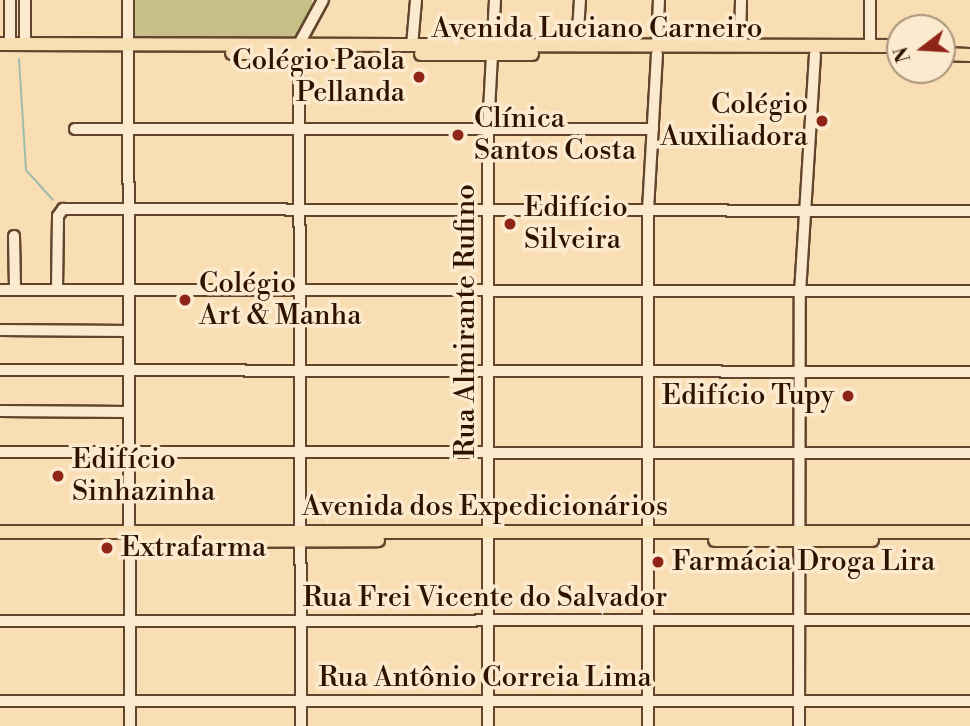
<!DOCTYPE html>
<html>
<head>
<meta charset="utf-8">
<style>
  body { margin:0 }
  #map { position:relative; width:970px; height:726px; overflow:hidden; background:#f9deb3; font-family:"Libre Bodoni",serif }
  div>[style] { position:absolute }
  .green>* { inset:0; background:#c6bf87; transform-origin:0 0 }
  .stream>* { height:2px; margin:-1px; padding:0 1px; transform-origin:1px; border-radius:1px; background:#9ebcac }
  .roads { filter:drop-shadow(2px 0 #62452d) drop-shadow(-2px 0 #62452d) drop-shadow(0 2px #62452d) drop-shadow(0 -2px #62452d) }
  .minor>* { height:10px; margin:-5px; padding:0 5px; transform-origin:5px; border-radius:5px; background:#fbeace }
  .major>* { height:12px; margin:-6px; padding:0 6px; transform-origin:6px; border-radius:6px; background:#f9deb3 }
  .dots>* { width:19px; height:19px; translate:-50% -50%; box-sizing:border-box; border:4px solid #fbeace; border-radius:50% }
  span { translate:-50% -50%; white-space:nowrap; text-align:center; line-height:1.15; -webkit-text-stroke:7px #fbeace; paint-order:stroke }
  .street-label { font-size:28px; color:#2f1200 }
  .poi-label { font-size:28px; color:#2f1200 }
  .right { translate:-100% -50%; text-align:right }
  .left { translate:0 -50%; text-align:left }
  .north { position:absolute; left:886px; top:14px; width:70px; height:70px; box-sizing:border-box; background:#fbeace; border:2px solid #a9947c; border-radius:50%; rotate:253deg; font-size:19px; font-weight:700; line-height:28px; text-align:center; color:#2f1200 }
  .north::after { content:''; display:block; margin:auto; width:24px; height:32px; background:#8f2418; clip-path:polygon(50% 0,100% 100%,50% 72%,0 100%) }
</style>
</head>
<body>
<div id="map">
  <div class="green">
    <div style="left:133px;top:0;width:179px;height:38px"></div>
  </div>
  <div class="stream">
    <div style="left:19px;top:59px;width:111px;rotate:86.4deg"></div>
    <div style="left:26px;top:170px;width:40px;rotate:48deg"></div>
  </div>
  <div class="roads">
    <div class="minor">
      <div style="left:10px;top:0;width:44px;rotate:90deg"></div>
      <div style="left:128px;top:0;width:726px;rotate:89.84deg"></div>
      <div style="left:870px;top:0;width:46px;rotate:90deg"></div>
      <div style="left:25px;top:45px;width:45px;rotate:-90deg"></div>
      <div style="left:657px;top:45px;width:45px;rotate:-87.5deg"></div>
      <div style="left:740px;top:45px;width:45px;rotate:-88.7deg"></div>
      <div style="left:412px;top:46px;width:46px;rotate:-85deg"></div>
      <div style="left:577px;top:46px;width:46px;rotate:-86.3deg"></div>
      <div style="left:75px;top:129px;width:578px"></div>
      <div style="left:14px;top:236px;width:54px;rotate:88.9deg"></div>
      <div style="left:57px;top:289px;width:73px;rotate:-89.2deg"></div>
      <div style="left:58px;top:216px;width:9px;rotate:-54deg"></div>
      <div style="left:63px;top:209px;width:907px;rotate:0.13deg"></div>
      <div style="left:0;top:290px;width:970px;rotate:0.06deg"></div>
      <div style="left:0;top:330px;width:129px;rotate:0.4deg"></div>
      <div style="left:0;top:370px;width:970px;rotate:0.12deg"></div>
      <div style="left:0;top:411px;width:129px;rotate:0.4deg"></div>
      <div style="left:0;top:452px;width:970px;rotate:0.06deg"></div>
      <div style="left:0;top:621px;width:970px;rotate:-0.06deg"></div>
      <div style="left:0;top:701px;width:970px"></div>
      <div style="left:301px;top:726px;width:682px;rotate:-90.17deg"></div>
      <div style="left:299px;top:44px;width:50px;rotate:-61.4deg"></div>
      <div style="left:488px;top:726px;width:597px;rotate:-90deg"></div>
      <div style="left:488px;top:129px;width:129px;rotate:-86.9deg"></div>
      <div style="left:648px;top:726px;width:516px;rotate:-90deg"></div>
      <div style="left:648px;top:210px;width:156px;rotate:-86.7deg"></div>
      <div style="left:799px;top:726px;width:433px;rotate:-89.9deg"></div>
      <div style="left:800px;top:293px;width:239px;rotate:-86.4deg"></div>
    </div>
    <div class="major">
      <div style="left:0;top:44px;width:900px;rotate:0.13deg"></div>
      <div style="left:232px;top:53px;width:118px"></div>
      <div style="left:421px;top:54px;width:111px"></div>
      <div style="left:942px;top:54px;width:28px;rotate:2deg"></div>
      <div style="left:0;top:532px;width:970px"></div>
      <div style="left:715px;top:540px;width:157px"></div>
      <div style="left:141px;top:541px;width:237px;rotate:-0.2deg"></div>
    </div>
  </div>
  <div class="dots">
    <div style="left:419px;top:77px;background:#8f2418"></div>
    <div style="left:822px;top:121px;background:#8f2418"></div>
    <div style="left:458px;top:135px;background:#8f2418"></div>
    <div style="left:510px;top:224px;background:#8f2418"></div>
    <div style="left:185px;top:300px;background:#8f2418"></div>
    <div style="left:848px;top:396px;background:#8f2418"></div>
    <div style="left:58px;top:476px;background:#8f2418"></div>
    <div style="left:107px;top:548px;background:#8f2418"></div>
    <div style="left:658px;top:562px;background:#8f2418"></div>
  </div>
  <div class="street-label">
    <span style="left:597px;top:29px">Avenida Luciano Carneiro</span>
    <span style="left:466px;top:321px;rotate:-90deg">Rua Almirante Rufino</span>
    <span style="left:485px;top:507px">Avenida dos Expedicionários</span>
    <span style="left:485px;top:598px">Rua Frei Vicente do Salvador</span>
    <span style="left:485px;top:678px">Rua Antônio Correia Lima</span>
  </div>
  <div class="poi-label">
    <span class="right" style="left:405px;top:77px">Colégio Paola<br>Pellanda</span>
    <span class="right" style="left:808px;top:121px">Colégio<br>Auxiliadora</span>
    <span class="left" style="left:474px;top:135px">Clínica<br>Santos Costa</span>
    <span class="left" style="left:524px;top:224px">Edifício<br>Silveira</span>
    <span class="left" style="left:199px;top:300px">Colégio<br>Art &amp; Manha</span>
    <span class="right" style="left:834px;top:396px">Edifício Tupy</span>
    <span class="left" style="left:72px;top:476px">Edifício<br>Sinhazinha</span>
    <span class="left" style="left:121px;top:548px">Extrafarma</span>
    <span class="left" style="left:672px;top:562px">Farmácia Droga Lira</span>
  </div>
  <div class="north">N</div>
</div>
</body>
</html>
